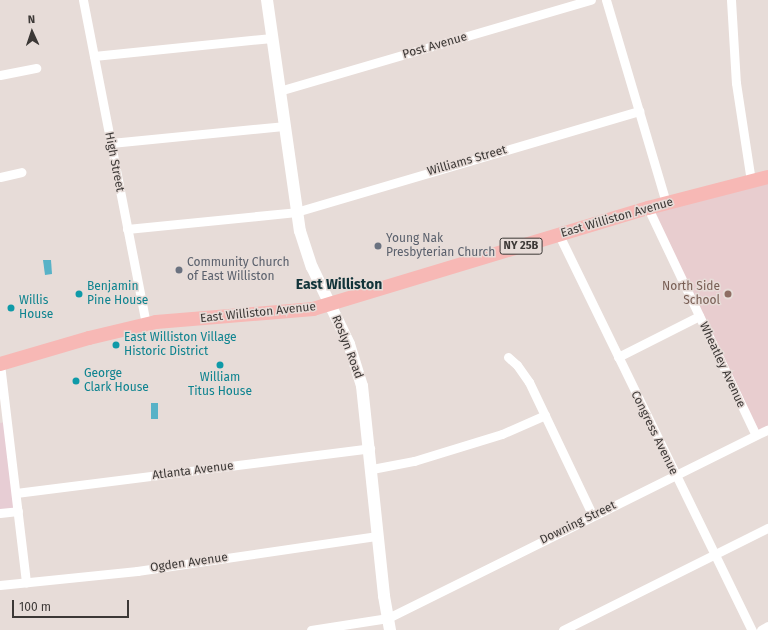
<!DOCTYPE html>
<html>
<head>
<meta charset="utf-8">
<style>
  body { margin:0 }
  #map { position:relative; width:768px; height:630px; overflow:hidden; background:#e7dcd8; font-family:"Fira Sans",sans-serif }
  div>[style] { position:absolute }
  .commercial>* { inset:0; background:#e7cdd4 }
  .education>* { inset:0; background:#e8cdcf }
  .water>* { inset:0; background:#58b2c7; transform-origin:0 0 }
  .minor>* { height:9px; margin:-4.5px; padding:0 4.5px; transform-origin:4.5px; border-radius:4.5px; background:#fff }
  .secondary>* { height:12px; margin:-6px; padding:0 6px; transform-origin:6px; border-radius:6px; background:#fff }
  .primary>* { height:14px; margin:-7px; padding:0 7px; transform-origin:7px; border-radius:7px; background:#f7b8b5 }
  .dots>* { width:11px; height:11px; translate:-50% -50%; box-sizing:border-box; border:2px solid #e7dcd8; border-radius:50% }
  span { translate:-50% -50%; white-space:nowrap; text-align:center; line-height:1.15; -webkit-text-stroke:3px #e7dcd8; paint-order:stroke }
  .shield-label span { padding:1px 3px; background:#e7dcd8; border:1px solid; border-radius:3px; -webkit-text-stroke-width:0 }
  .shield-label { font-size:11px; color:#3c3836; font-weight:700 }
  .street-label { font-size:12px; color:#3c3836 }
  .worship-label { font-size:12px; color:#5b616d }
  .left { translate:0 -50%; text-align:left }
  .culture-label { font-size:12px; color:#0d838f }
  .education-label { font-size:12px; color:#785e54 }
  .right { translate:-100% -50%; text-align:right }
  .quarter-label { font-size:14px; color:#113339; font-weight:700 }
  .north { position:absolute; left:12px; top:12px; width:40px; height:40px; -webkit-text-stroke:3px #e7dcd8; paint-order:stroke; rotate:357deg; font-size:11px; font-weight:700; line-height:16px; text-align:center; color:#3c3836 }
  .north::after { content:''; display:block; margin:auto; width:14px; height:18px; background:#3c3836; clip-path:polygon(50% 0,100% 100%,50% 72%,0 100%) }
  .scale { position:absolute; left:12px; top:600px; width:117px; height:18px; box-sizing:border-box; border:2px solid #3c3836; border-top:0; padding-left:5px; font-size:12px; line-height:14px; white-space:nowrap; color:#3c3836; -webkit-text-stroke:3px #e7dcd8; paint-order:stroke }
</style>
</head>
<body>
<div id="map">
  <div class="commercial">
    <div style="clip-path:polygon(6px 422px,16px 509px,0 511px,0 423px)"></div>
  </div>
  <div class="education">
    <div style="clip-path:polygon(768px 177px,768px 429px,756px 435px,648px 208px)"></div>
  </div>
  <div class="water">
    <div style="clip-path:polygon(43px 260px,51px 260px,52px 274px,45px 275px)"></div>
    <div style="left:151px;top:403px;width:7px;height:16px"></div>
  </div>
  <div class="minor">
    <div style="left:83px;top:0;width:330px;rotate:79deg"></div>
    <div style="left:606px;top:0;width:212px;rotate:73.5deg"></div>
    <div style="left:731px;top:0;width:83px;rotate:86.6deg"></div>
    <div style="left:736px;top:83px;width:99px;rotate:81.3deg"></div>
    <div style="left:94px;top:56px;width:179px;rotate:-5.8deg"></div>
    <div style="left:0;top:75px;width:37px;rotate:-11deg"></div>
    <div style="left:279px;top:91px;width:325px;rotate:-16.3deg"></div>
    <div style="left:111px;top:143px;width:173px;rotate:-5.6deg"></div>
    <div style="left:0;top:177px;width:22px;rotate:-13deg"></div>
    <div style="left:648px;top:208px;width:251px;rotate:64.6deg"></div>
    <div style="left:127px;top:229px;width:170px;rotate:-5.7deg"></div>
    <div style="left:296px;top:212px;width:358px;rotate:-16.4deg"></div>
    <div style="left:559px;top:235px;width:440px;rotate:64deg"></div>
    <div style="left:508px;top:357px;width:12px;rotate:42deg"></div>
    <div style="left:517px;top:365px;width:21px;rotate:55deg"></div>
    <div style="left:529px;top:382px;width:148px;rotate:64.5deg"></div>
    <div style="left:618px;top:357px;width:91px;rotate:-26.8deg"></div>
    <div style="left:0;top:364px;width:220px;rotate:83.2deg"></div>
    <div style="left:372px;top:469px;width:43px;rotate:-10.8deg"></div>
    <div style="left:414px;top:461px;width:92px;rotate:-17.1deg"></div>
    <div style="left:502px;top:434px;width:47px;rotate:-23.8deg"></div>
    <div style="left:16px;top:493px;width:357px;rotate:-7.2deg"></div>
    <div style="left:0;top:513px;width:18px;rotate:-6deg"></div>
    <div style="left:0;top:585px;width:138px;rotate:-5.8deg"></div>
    <div style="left:137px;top:571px;width:243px;rotate:-8.3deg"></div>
    <div style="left:311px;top:630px;width:78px;rotate:-8.9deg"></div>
    <div style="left:388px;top:618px;width:424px;rotate:-26.4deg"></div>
    <div style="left:563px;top:630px;width:229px;rotate:-26.5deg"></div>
    <div style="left:761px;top:630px;width:8px;rotate:-30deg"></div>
  </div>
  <div class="secondary">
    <div style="left:267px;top:0;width:233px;rotate:81.9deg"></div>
    <div style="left:300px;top:231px;width:38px;rotate:72deg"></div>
    <div style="left:312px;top:267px;width:85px;rotate:64.3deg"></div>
    <div style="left:349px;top:344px;width:44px;rotate:72.8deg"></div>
    <div style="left:362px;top:386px;width:211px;rotate:84deg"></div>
    <div style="left:384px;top:596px;width:35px;rotate:80deg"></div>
  </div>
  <div class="primary">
    <div style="left:0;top:364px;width:93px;rotate:-16.3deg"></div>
    <div style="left:89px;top:338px;width:69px;rotate:-13.4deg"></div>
    <div style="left:156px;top:322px;width:158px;rotate:-4.7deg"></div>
    <div style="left:313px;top:309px;width:350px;rotate:-16.8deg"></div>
    <div style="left:648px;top:208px;width:124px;rotate:-14.5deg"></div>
  </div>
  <div class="dots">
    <div style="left:378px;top:246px;background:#6b7280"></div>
    <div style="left:179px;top:270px;background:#6b7280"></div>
    <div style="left:79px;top:294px;background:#0f9aa8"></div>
    <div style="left:728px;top:294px;background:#8d6e63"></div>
    <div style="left:11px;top:308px;background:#0f9aa8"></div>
    <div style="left:116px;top:345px;background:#0f9aa8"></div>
    <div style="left:220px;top:365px;background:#0f9aa8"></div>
    <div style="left:76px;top:381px;background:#0f9aa8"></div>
  </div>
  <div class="shield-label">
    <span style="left:521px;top:246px">NY 25B</span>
  </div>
  <div class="street-label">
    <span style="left:435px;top:46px;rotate:-16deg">Post Avenue</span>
    <span style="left:467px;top:161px;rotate:-16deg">Williams Street</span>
    <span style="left:114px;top:162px;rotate:79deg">High Street</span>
    <span style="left:617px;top:218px;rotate:-16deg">East Williston Avenue</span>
    <span style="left:258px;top:313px;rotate:-6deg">East Williston Avenue</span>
    <span style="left:347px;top:347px;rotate:69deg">Roslyn Road</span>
    <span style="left:722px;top:365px;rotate:65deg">Wheatley Avenue</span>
    <span style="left:654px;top:433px;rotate:64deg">Congress Avenue</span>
    <span style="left:193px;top:471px;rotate:-7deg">Atlanta Avenue</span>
    <span style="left:578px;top:523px;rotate:-26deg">Downing Street</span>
    <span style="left:189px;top:563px;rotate:-8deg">Ogden Avenue</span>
  </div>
  <div class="worship-label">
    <span class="left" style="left:386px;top:246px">Young Nak<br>Presbyterian Church</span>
    <span class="left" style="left:187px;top:270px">Community Church<br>of East Williston</span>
  </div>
  <div class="culture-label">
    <span class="left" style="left:87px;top:294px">Benjamin<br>Pine House</span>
    <span class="left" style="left:19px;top:308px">Willis<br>House</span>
    <span class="left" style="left:124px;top:345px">East Williston Village<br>Historic District</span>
    <span class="left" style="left:84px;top:381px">George<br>Clark House</span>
    <span style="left:220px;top:385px">William<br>Titus House</span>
  </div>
  <div class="education-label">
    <span class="right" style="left:720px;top:294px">North Side<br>School</span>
  </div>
  <div class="quarter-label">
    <span style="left:339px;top:285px">East Williston</span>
  </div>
  <div class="north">N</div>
  <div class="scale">100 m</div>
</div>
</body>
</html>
